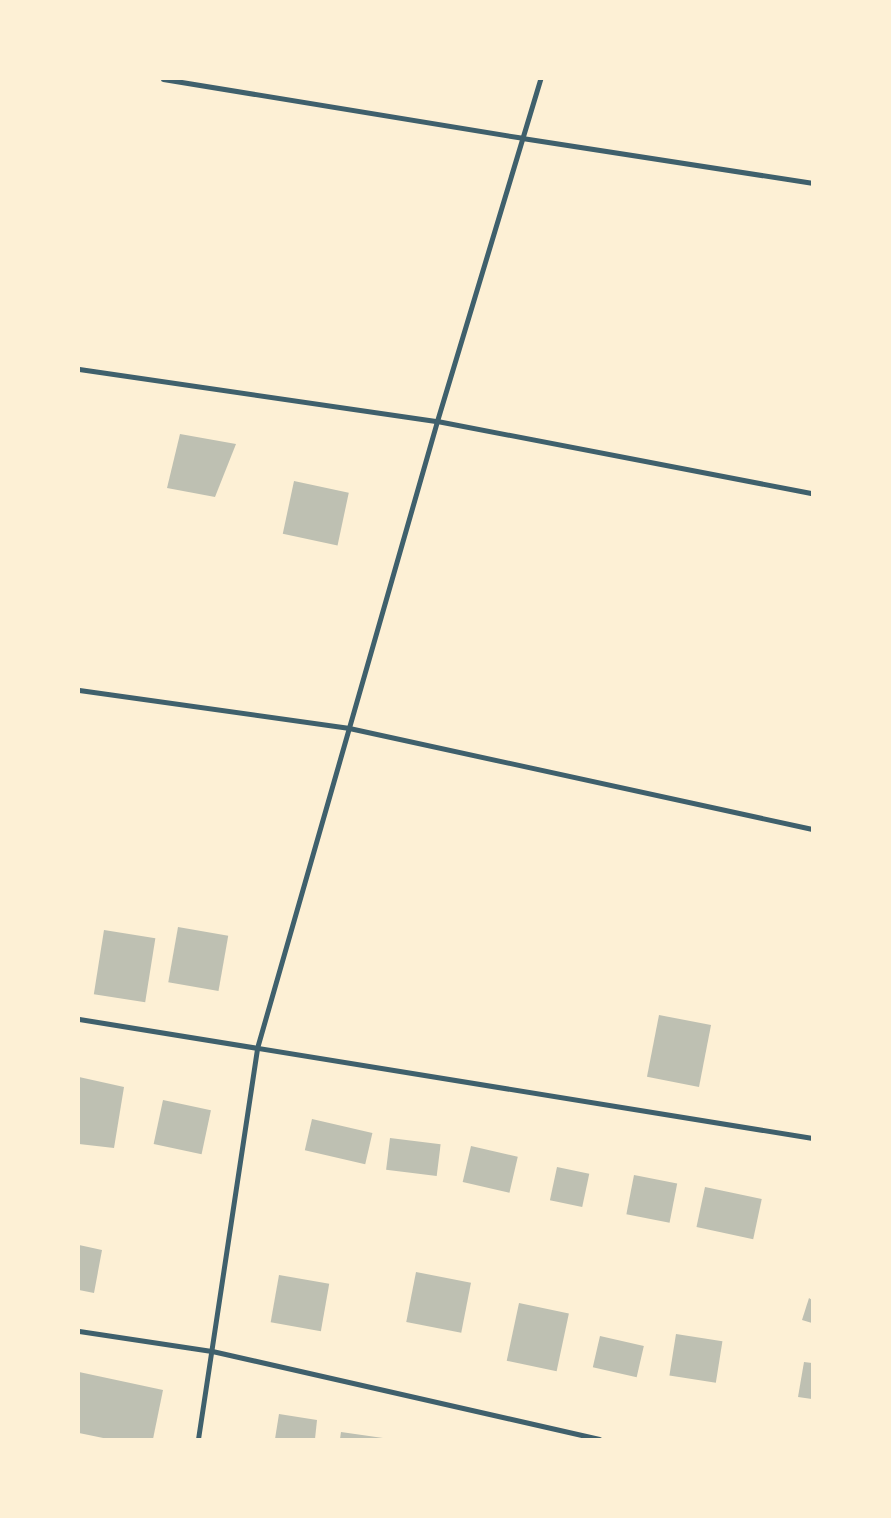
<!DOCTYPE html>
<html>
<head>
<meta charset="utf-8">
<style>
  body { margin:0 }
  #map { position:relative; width:891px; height:1518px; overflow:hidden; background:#fdf0d5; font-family:"Sofia Sans Condensed",sans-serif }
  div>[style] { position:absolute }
  .building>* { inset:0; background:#bec0b2; transform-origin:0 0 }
  .minor>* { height:5px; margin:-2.5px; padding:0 2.5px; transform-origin:2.5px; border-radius:2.5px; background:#3f606c }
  span { translate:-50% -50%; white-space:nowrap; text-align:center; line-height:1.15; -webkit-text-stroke:5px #fdf0d5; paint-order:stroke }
  .frame { position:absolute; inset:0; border:80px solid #fdf0d5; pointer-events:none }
</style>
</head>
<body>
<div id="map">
  <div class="building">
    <div style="clip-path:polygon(180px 434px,236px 444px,215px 497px,167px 488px)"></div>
    <div style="left:294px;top:481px;width:56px;height:54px;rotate:12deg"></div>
    <div style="left:178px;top:927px;width:51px;height:56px;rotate:10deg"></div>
    <div style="left:104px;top:930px;width:52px;height:65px;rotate:9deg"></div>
    <div style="left:659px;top:1015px;width:53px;height:63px;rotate:11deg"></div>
    <div style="clip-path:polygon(79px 1077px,124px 1087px,114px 1148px,79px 1144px)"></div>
    <div style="left:163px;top:1100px;width:49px;height:45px;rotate:12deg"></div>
    <div style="left:312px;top:1119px;width:62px;height:32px;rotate:13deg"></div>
    <div style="left:390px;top:1138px;width:51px;height:32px;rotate:7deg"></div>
    <div style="left:471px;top:1146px;width:48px;height:37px;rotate:13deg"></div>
    <div style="left:557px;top:1167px;width:33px;height:34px;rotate:12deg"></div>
    <div style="left:634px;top:1175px;width:44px;height:40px;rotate:11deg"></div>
    <div style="left:705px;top:1187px;width:58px;height:41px;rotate:12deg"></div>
    <div style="clip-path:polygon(79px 1245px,102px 1250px,94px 1293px,79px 1290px)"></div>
    <div style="left:416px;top:1272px;width:56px;height:51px;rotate:11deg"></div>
    <div style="left:279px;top:1275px;width:51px;height:48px;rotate:10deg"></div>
    <div style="clip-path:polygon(809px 1298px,812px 1300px,812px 1323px,802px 1320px)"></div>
    <div style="left:519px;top:1303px;width:51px;height:59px;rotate:12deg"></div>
    <div style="left:676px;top:1334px;width:47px;height:42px;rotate:9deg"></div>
    <div style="left:600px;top:1336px;width:45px;height:32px;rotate:13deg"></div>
    <div style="clip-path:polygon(804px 1362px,812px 1363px,812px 1399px,798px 1397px)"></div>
    <div style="clip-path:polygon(79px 1372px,163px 1390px,153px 1439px,108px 1439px,79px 1433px)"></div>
    <div style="clip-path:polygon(279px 1414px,317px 1420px,315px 1439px,275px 1439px)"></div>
    <div style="clip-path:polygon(341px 1432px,383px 1438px,383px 1439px,340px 1439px)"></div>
  </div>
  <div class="minor">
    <div style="left:163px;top:79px;width:364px;rotate:9.3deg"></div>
    <div style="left:522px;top:138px;width:293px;rotate:8.8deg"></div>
    <div style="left:79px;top:369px;width:362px;rotate:8.3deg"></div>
    <div style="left:437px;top:421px;width:382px;rotate:10.9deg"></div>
    <div style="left:79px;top:690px;width:273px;rotate:8deg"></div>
    <div style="left:349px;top:728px;width:474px;rotate:12.3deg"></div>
    <div style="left:79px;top:1019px;width:743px;rotate:9.22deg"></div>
    <div style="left:79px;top:1331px;width:134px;rotate:8.6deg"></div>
    <div style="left:212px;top:1351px;width:397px;rotate:12.8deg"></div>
    <div style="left:198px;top:1439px;width:395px;rotate:-81.4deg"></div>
    <div style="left:257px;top:1048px;width:652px;rotate:-73.98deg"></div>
    <div style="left:437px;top:421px;width:357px;rotate:-73.2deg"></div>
  </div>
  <div class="frame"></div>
</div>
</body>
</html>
